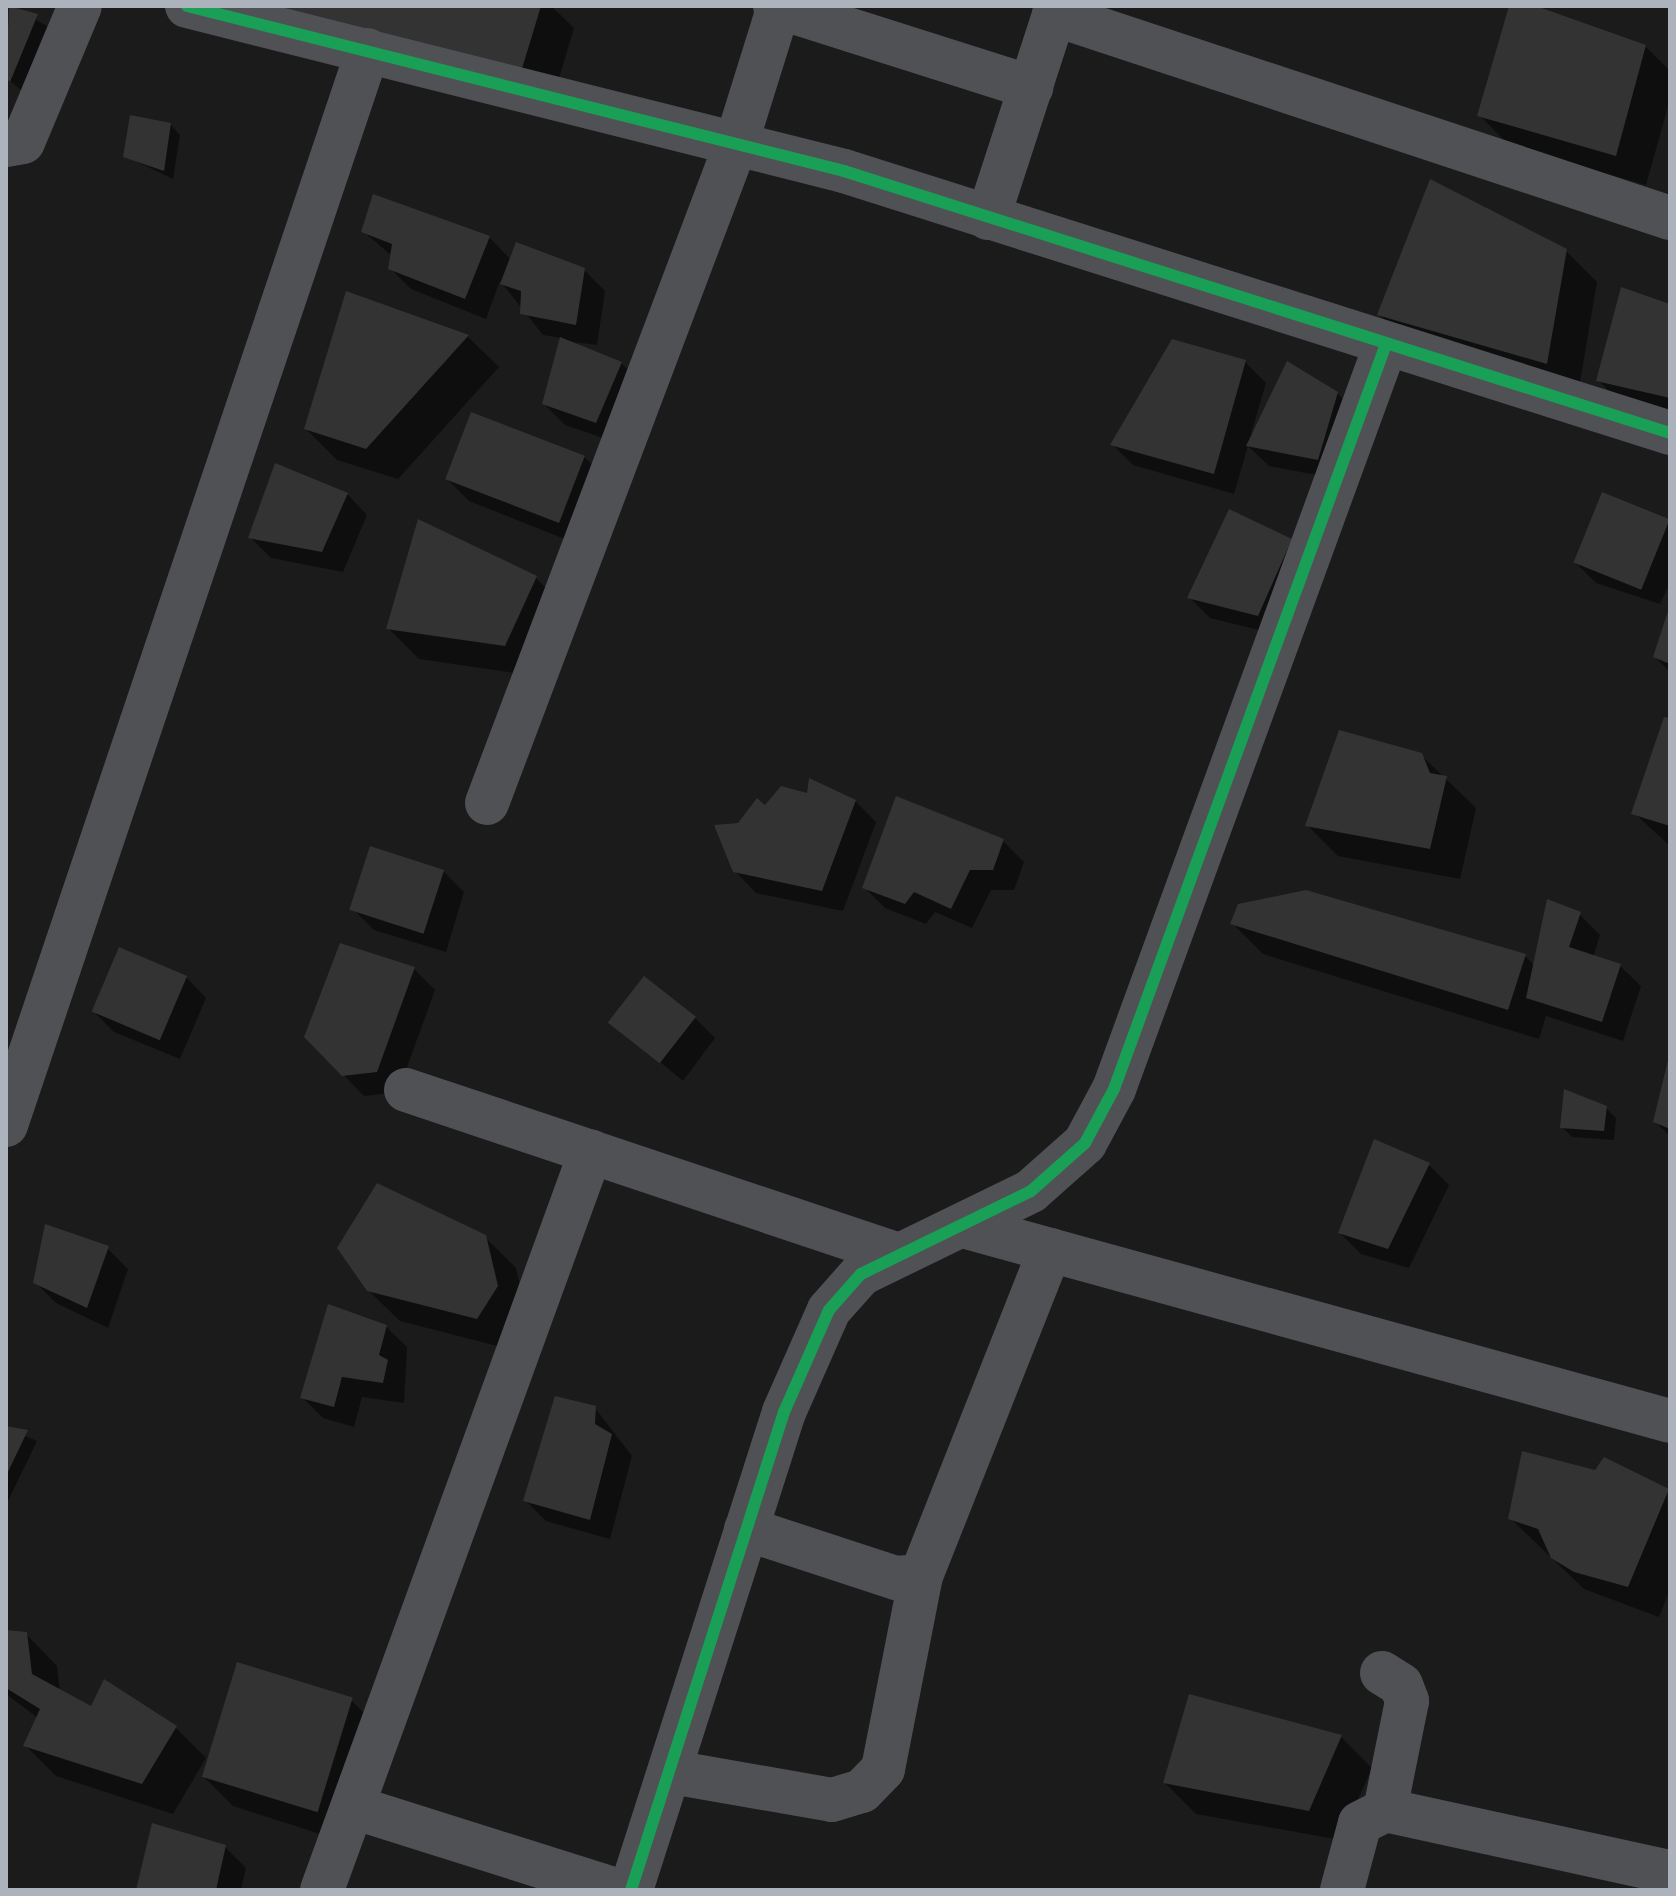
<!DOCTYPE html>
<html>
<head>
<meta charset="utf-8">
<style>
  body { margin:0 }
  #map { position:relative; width:1676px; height:1896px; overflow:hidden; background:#1b1b1b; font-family:"Source Sans 3",sans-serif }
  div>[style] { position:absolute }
  .shadow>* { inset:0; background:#0007 }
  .building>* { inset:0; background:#333; transform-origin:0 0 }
  .street>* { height:44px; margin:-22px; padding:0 22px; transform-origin:22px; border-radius:22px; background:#4f5154 }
  .cycleway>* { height:12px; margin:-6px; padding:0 6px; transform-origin:6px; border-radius:6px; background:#1a9f57 }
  span { translate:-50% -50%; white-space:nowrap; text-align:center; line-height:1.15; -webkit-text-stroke:8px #151518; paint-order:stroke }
  .frame { position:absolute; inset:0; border:8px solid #acb3bc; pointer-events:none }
</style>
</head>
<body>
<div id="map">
  <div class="shadow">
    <div style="clip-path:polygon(11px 6px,47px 26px,21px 90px,6px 78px)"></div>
    <div style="clip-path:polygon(274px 6px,551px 6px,574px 28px,552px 102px)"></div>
    <div style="clip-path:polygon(1511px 6px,1645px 46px,1670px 71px,1670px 99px,1646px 185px,1510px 146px,1479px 115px)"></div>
    <div style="clip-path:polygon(170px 124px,180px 135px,173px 179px,125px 156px)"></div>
    <div style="clip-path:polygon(364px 232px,489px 237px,511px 260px,584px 270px,605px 291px,597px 345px,565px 341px,621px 363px,642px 384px,617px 443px,565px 425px,544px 404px,562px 338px,543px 335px,500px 281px,486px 319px,411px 289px,390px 268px,392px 256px)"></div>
    <div style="clip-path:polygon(1565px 250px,1597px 282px,1578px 394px,1411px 345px,1380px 315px)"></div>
    <div style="clip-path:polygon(347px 294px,468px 337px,499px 367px,398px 479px,337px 460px,306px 429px)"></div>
    <div style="clip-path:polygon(1670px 306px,1670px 420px,1629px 411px,1598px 380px)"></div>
    <div style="clip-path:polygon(1245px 362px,1266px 383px,1251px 434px,1337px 393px,1358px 414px,1338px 479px,1269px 466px,1248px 446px,1234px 494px,1133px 465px,1112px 444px)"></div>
    <div style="clip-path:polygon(584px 457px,605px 477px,575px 543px,469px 501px,448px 480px)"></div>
    <div style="clip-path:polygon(347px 494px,367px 515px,343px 572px,271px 558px,250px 537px)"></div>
    <div style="clip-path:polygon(1603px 494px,1670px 521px,1670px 583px,1660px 604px,1596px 583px,1575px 562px)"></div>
    <div style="clip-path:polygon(419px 522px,536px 578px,567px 609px,536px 676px,419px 659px,388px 628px)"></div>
    <div style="clip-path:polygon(1291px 541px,1279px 635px,1210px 618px,1189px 597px)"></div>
    <div style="clip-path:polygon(1670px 613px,1670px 672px,1655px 657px)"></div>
    <div style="clip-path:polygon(1670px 721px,1670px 846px,1634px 813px)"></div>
    <div style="clip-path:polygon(1421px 755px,1476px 808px,1460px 879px,1338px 856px,1307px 825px)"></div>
    <div style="clip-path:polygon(809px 796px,855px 801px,876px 822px,843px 911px,756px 893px,735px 871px,739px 825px,766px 808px)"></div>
    <div style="clip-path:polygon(1003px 841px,1024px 862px,1014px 890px,991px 890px,972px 928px,935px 912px,926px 924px,885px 908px,864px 887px)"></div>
    <div style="clip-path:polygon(443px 871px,464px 892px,446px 952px,374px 930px,353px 909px)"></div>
    <div style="clip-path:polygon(1579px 914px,1600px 935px,1593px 957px,1620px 966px,1641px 986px,1623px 1041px,1546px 1016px,1539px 1039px,1263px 954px,1232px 923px,1525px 956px,1535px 966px)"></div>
    <div style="clip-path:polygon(414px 969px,435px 990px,398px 1092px,364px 1096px,306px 1036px)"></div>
    <div style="clip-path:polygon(186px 977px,206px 998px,180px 1059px,114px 1032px,93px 1011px)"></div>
    <div style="clip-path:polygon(695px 1018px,715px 1038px,683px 1081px,614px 1024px)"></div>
    <div style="clip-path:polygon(1670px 1059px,1670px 1136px,1655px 1122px)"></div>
    <div style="clip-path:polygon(1606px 1108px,1616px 1118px,1614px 1140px,1572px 1137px,1562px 1127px)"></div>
    <div style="clip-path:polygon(1429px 1165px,1449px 1185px,1409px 1268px,1361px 1254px,1340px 1233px)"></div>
    <div style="clip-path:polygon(485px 1237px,516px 1268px,528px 1318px,509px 1349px,400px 1321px,368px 1290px)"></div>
    <div style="clip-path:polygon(107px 1248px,128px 1269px,108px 1328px,56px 1303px,35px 1282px)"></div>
    <div style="clip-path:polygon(386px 1327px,407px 1347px,404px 1403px,362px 1397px,354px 1427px,323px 1418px,302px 1397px)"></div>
    <div style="clip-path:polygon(595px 1408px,632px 1456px,610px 1539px,546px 1521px,525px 1500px)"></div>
    <div style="clip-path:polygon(6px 1428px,37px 1441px,7px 1503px,6px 1503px)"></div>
    <div style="clip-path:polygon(1667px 1490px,1670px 1590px,1659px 1617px,1584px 1589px,1511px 1519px)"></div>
    <div style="clip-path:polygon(6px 1632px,26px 1634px,57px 1666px,60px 1692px,91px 1709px,175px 1727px,206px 1758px,173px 1814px,56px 1776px,25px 1745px,38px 1718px,6px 1694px)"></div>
    <div style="clip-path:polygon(1190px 1697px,1341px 1737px,1372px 1768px,1340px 1840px,1196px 1814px,1165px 1783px)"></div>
    <div style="clip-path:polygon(351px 1700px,382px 1731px,345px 1842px,233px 1806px,203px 1776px)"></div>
    <div style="clip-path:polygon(225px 1847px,246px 1868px,241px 1890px,138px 1890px)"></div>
  </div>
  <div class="building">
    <div style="clip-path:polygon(9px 6px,38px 14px,10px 82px,6px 78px)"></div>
    <div style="clip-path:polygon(272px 6px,541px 6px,521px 72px)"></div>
    <div style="clip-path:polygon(1509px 6px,1536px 6px,1646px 45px,1616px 156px,1477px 116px)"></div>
    <div style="clip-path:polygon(130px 115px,171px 123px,164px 171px,123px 157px)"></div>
    <div style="clip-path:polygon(1430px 179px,1567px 249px,1547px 364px,1377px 315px)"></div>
    <div style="clip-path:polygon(373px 194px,490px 236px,465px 299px,388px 269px,392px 244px,361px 232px)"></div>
    <div style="clip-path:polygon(516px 242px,585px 268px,576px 325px,520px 314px,521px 291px,500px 284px)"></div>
    <div style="clip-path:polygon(1621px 287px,1670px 304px,1670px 398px,1596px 381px)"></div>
    <div style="clip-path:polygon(346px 291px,469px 335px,366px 449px,304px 429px)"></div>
    <div style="clip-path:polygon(560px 337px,622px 362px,596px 423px,542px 404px)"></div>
    <div style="clip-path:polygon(1172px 339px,1246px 360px,1214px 474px,1110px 445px)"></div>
    <div style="clip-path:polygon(1287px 361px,1338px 392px,1318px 460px,1246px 446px)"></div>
    <div style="left:471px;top:412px;width:122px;height:72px;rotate:21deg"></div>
    <div style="clip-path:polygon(275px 463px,348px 493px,322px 552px,248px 538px)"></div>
    <div style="left:1602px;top:492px;width:73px;height:76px;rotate:22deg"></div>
    <div style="clip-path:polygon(1229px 509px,1292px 539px,1258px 616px,1187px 598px)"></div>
    <div style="clip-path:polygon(418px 519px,537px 576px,505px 646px,386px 629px)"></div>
    <div style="clip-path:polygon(1669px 608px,1670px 608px,1670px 664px,1653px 657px)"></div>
    <div style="clip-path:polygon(1664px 717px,1670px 718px,1670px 826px,1631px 814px)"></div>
    <div style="clip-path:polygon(1339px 730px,1422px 753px,1430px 773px,1447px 776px,1430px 849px,1305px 826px)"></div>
    <div style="clip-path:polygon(809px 778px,856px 800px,822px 891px,733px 872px,714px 825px,738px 823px,757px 798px,765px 805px,781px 786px,807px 793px)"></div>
    <div style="clip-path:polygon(896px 796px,1004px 839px,993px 870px,970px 870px,951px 909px,914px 892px,905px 904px,862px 888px)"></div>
    <div style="left:370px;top:846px;width:78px;height:67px;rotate:18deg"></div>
    <div style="clip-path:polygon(1306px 890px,1526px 954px,1508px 1010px,1230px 924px,1238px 904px)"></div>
    <div style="clip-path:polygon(1547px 899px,1581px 912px,1569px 947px,1621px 964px,1602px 1022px,1526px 998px)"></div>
    <div style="clip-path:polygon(340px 943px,415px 967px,377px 1072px,342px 1076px,304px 1037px)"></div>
    <div style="left:119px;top:947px;width:74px;height:70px;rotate:23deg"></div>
    <div style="left:644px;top:976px;width:66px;height:59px;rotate:38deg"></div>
    <div style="clip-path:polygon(1669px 1056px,1670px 1056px,1670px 1129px,1653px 1122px)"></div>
    <div style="clip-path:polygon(1564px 1089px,1607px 1106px,1604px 1131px,1560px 1128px)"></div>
    <div style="clip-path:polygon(1374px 1139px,1430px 1163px,1388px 1249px,1338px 1233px)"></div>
    <div style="clip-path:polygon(377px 1183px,486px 1235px,498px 1286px,477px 1319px,367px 1291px,337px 1248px)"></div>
    <div style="clip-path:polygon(45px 1224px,109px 1246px,87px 1308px,33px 1283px)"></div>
    <div style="clip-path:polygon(328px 1304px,387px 1325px,379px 1355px,388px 1360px,383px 1383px,342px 1377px,334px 1407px,300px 1398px)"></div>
    <div style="clip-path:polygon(555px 1396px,596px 1406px,595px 1424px,612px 1434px,590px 1520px,523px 1501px)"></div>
    <div style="clip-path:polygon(6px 1426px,28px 1430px,6px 1476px)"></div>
    <div style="clip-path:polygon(1522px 1451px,1595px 1470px,1604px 1457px,1669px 1489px,1628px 1587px,1574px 1572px,1551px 1558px,1538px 1529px,1508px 1519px)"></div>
    <div style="clip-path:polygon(6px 1630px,27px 1632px,32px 1674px,91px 1706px,104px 1679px,177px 1726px,142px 1784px,23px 1746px,40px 1709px,6px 1688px)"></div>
    <div style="left:237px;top:1662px;width:121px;height:120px;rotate:17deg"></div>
    <div style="clip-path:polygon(1189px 1694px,1342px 1735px,1309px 1811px,1163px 1783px)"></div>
    <div style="clip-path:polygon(152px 1823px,226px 1845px,216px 1890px,136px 1890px)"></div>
  </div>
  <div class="street">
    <div style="left:187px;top:6px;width:677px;rotate:14.1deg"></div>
    <div style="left:844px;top:171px;width:867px;rotate:17.6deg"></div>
    <div style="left:775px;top:6px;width:269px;rotate:17.6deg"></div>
    <div style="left:1054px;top:14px;width:649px;rotate:18.32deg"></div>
    <div style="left:6px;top:145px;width:17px;rotate:-10deg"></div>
    <div style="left:23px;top:142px;width:147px;rotate:-67.3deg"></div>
    <div style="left:988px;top:218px;width:223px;rotate:-72deg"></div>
    <div style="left:487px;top:803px;width:708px;rotate:-69.31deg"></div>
    <div style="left:737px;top:141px;width:141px;rotate:-72.7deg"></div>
    <div style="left:406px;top:1090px;width:517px;rotate:18.51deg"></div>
    <div style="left:6px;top:1125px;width:1134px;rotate:-71.39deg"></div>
    <div style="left:963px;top:1226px;width:733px;rotate:15.42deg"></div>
    <div style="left:746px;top:1529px;width:158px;rotate:18.1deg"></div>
    <div style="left:896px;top:1578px;width:25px;rotate:-5deg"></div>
    <div style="left:921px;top:1576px;width:351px;rotate:-68.4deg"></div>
    <div style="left:1382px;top:1673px;width:22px;rotate:32deg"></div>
    <div style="left:1401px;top:1685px;width:17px;rotate:69deg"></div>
    <div style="left:1407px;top:1701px;width:111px;rotate:101.4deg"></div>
    <div style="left:672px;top:1772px;width:162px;rotate:9.9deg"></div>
    <div style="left:832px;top:1800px;width:31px;rotate:-17deg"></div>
    <div style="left:862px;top:1791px;width:30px;rotate:-46deg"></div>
    <div style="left:883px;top:1769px;width:197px;rotate:-78.9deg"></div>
    <div style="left:353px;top:1807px;width:276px;rotate:17.5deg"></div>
    <div style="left:322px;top:1890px;width:786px;rotate:-70deg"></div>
    <div style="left:631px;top:1890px;width:502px;rotate:-72.25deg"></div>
    <div style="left:784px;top:1412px;width:111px;rotate:-66.2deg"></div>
    <div style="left:829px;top:1310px;width:48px;rotate:-48.4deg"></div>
    <div style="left:861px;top:1274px;width:189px;rotate:-26deg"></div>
    <div style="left:1031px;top:1191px;width:72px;rotate:-41.6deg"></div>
    <div style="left:1085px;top:1143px;width:61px;rotate:-61.8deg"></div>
    <div style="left:1114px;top:1089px;width:793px;rotate:-69.94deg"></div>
    <div style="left:1342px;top:1890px;width:69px;rotate:-75deg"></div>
    <div style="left:1360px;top:1823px;width:28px;rotate:-27deg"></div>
    <div style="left:1385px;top:1810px;width:292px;rotate:12.3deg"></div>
  </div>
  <div class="cycleway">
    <div style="left:187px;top:6px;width:677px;rotate:14.1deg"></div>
    <div style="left:844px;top:171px;width:867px;rotate:17.6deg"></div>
    <div style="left:631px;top:1890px;width:502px;rotate:-72.25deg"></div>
    <div style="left:784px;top:1412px;width:111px;rotate:-66.2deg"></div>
    <div style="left:829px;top:1310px;width:48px;rotate:-48.4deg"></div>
    <div style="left:861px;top:1274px;width:189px;rotate:-26deg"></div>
    <div style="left:1031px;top:1191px;width:72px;rotate:-41.6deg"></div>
    <div style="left:1085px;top:1143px;width:61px;rotate:-61.8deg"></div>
    <div style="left:1114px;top:1089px;width:793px;rotate:-69.94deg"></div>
  </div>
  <div class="frame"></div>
</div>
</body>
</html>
